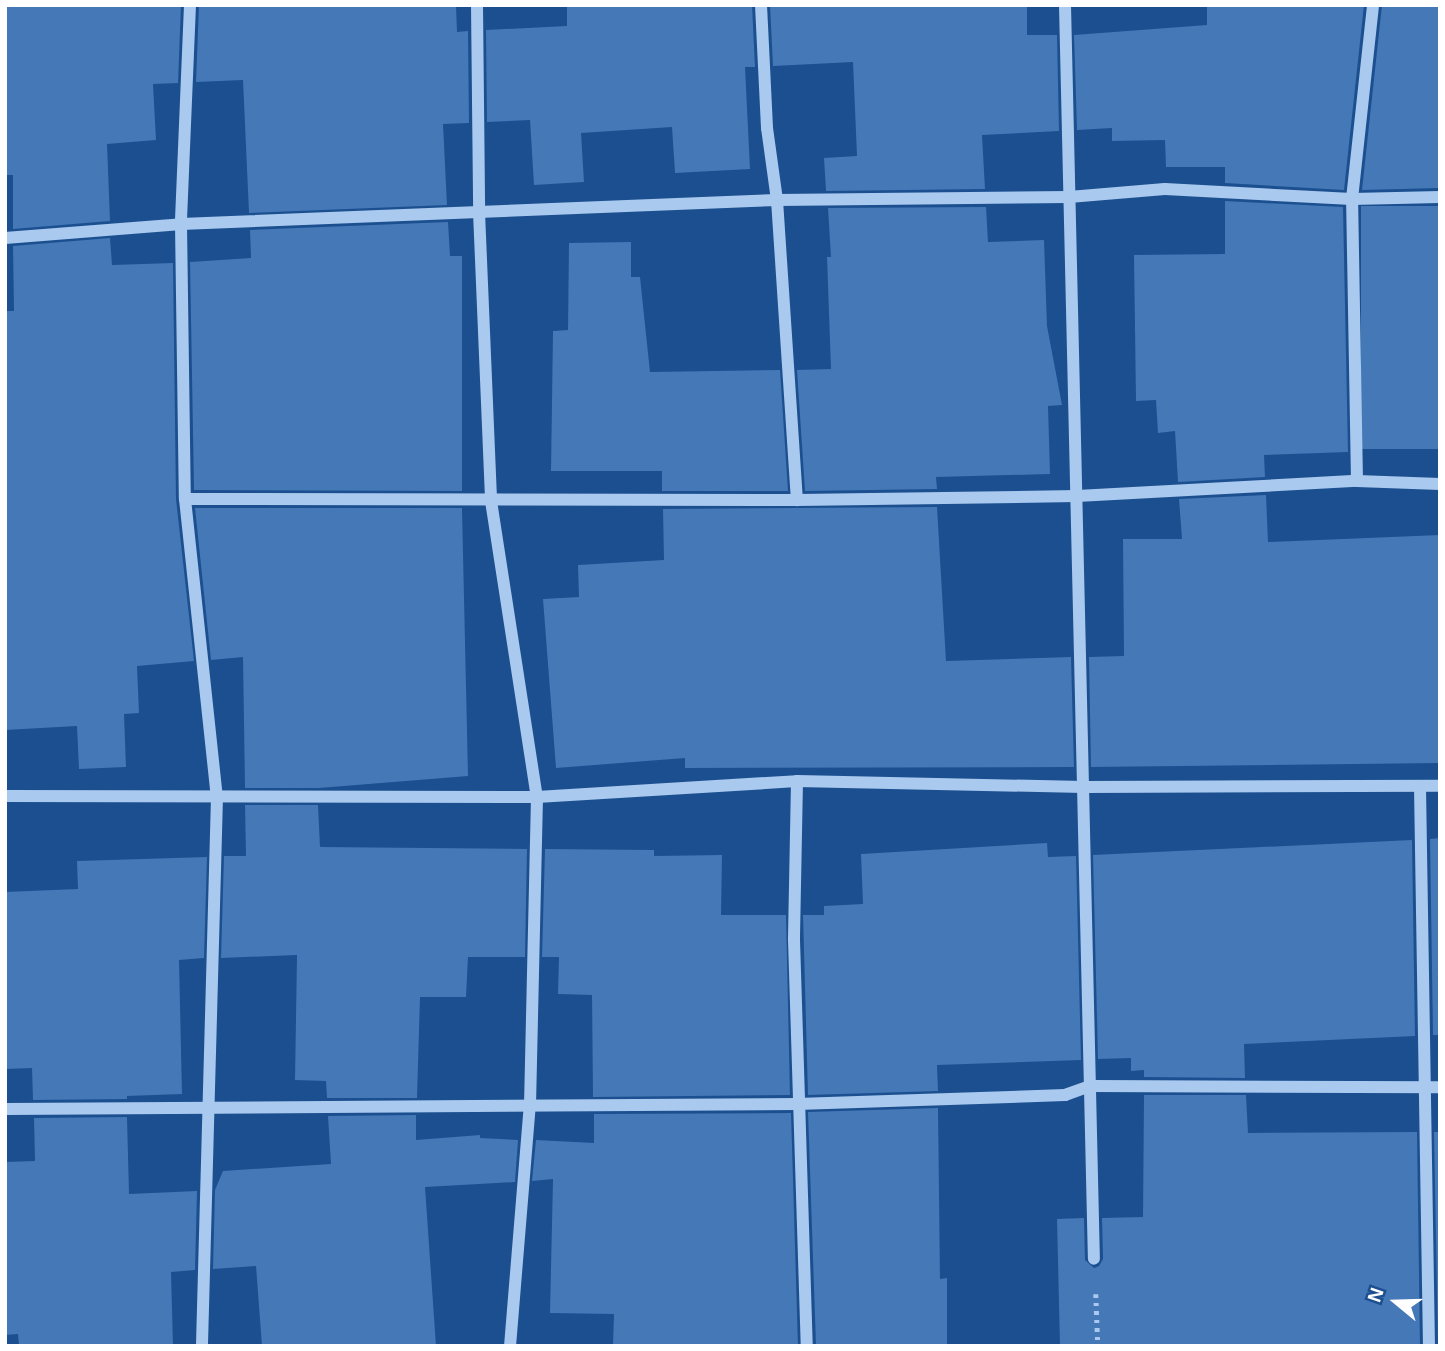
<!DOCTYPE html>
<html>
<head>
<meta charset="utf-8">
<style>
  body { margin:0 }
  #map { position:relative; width:1445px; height:1351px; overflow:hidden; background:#1b4f8f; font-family:Arial,sans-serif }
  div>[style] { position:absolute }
  .building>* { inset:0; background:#4478b7; transform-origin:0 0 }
  .path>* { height:4.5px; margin-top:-2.25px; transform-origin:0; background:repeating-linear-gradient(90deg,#a9c9ee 0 3.5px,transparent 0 8.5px) }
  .minor>* { height:12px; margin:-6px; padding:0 6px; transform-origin:6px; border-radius:6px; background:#a9c9ee }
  span { translate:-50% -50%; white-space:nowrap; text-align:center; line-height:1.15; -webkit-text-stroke:6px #1b4f8f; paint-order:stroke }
  .frame { position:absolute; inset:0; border:7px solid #fff; pointer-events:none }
  .north { position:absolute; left:1361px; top:1267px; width:70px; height:70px; -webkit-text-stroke:5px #1b4f8f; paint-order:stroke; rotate:289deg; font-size:19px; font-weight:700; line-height:28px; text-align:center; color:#fff }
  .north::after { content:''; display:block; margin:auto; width:24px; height:32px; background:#fff; clip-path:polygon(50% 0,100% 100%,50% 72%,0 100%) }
</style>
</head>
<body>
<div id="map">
  <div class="building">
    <div style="clip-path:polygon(5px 5px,181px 5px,178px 83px,153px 84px,156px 140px,107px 144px,110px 221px,13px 229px,13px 175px,5px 175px)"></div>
    <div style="clip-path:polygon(199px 5px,456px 5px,457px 32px,468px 31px,469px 123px,443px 124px,447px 205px,249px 213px,243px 80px,196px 82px)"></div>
    <div style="clip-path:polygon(567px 5px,752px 5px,755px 67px,745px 67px,750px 169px,675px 173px,672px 127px,581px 133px,584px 182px,534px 185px,530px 120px,487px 122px,486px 30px,567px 26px)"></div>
    <div style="clip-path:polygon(770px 5px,1027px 5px,1027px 35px,1057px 35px,1059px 131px,982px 135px,985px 189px,826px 191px,824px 158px,857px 156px,853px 62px,773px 66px)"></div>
    <div style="clip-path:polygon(1207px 5px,1364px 5px,1344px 190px,1225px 183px,1225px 167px,1166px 167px,1165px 140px,1112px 141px,1112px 128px,1077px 130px,1074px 35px,1207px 25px)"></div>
    <div style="clip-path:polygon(1382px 5px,1440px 5px,1440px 188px,1362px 190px)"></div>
    <div style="clip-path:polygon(1225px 201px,1343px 207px,1348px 452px,1264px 455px,1265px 477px,1178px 482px,1175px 431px,1158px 433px,1156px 400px,1136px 401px,1134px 255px,1225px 254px)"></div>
    <div style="left:1440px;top:206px;width:243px;height:79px;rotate:90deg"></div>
    <div style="clip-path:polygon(986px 207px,988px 242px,1044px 240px,1047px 326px,1062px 405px,1048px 406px,1050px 474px,936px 477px,937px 489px,805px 491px,797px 370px,831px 369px,827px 257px,831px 257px,828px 208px)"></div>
    <div style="clip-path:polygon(448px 222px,450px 256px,462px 256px,462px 491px,194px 490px,190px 262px,251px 258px,250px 230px)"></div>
    <div style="clip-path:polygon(110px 238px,112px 265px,173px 263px,176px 499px,194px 661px,137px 666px,139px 713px,124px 714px,126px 767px,79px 769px,77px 726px,5px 730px,5px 311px,14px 311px,13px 246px)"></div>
    <div style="clip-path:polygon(631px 242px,631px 277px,640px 277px,650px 372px,780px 370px,788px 491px,662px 491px,662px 471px,551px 471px,553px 331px,568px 330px,569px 243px)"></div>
    <div style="clip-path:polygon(1266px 495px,1268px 542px,1440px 535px,1440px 763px,1091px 767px,1089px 657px,1124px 656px,1123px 539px,1182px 539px,1179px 499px)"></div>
    <div style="clip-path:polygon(937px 507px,946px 661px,1071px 657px,1074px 767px,685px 768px,685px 758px,556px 768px,543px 599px,579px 597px,578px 565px,664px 560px,663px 509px)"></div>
    <div style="clip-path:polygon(195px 508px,462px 508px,468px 776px,319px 788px,245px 788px,243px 657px,211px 660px)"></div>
    <div style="clip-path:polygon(245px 805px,318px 805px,320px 847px,527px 849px,525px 957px,468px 957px,466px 997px,420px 997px,417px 1098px,327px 1098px,326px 1081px,295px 1080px,297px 955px,221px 958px,224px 856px,246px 856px)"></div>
    <div style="clip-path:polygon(1440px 838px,1440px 1035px,1433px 1035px,1430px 839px)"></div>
    <div style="clip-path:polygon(1412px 840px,1415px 1036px,1244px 1044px,1245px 1078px,1144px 1077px,1144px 1070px,1131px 1071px,1131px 1058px,1098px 1059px,1093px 855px)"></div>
    <div style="clip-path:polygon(1047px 843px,1048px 857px,1076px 856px,1081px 1060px,937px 1065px,938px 1091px,808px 1095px,803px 915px,824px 915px,824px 906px,863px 904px,861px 854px)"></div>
    <div style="clip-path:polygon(545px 849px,654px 850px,654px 856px,722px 855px,721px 915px,786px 915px,790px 1095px,593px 1097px,592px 995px,558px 994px,559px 957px,542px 957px)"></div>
    <div style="clip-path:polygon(207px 857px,204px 958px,179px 960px,182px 1094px,127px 1096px,127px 1099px,33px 1100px,32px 1068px,5px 1069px,5px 892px,78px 889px,77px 861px)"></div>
    <div style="clip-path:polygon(1144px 1095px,1246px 1095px,1248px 1133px,1417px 1132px,1420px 1346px,1060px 1346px,1057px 1219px,1084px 1218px,1085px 1260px,1094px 1268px,1099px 1266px,1103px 1259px,1102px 1218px,1143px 1217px)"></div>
    <div style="clip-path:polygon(938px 1108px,940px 1279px,947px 1278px,947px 1346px,816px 1346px,808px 1112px)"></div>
    <div style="clip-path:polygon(791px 1113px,798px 1346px,613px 1346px,614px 1314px,550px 1313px,553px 1179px,532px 1181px,536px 1140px,594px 1143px,594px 1114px)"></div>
    <div style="clip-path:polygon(416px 1115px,416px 1140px,480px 1135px,480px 1138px,518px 1140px,515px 1182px,425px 1187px,436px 1346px,262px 1346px,256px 1266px,213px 1269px,215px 1190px,223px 1171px,331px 1164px,328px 1116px)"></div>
    <div style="clip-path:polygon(127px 1117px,129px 1194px,197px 1191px,195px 1270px,171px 1272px,173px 1346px,19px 1346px,18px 1334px,5px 1335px,5px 1162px,35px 1161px,34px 1118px)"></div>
    <div style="clip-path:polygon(1434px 1132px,1440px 1132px,1440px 1346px,1438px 1346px)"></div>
  </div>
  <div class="path">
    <div style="left:1096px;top:1294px;width:52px;rotate:87.8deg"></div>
  </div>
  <div class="minor">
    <div style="left:190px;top:5px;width:219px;rotate:92.4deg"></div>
    <div style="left:181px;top:224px;width:275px;rotate:89.2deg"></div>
    <div style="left:185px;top:499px;width:300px;rotate:83.9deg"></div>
    <div style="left:217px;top:797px;width:549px;rotate:91.57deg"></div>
    <div style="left:477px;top:5px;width:207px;rotate:89.4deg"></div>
    <div style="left:479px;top:212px;width:289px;rotate:87.6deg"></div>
    <div style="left:491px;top:501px;width:300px;rotate:81.2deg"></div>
    <div style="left:537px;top:797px;width:306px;rotate:91.3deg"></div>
    <div style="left:530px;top:1103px;width:244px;rotate:94.7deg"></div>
    <div style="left:761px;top:5px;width:123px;rotate:87.2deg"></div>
    <div style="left:767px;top:128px;width:73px;rotate:82.1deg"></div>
    <div style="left:777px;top:200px;width:301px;rotate:86.2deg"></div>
    <div style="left:1065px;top:5px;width:1254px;rotate:88.68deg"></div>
    <div style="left:5px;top:238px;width:177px;rotate:-4.5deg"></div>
    <div style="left:181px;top:224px;width:596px;rotate:-2.31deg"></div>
    <div style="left:777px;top:200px;width:292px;rotate:-0.6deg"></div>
    <div style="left:1069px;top:197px;width:96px;rotate:-4.8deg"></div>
    <div style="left:1165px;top:189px;width:187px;rotate:3.1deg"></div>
    <div style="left:1352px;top:199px;width:88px;rotate:-1.3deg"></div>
    <div style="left:1357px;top:481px;width:282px;rotate:-91deg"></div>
    <div style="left:1352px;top:199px;width:195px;rotate:-83.8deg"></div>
    <div style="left:185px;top:499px;width:612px;rotate:0.09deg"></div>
    <div style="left:797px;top:500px;width:280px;rotate:-0.8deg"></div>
    <div style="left:1077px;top:496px;width:280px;rotate:-3.1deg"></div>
    <div style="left:1357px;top:481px;width:83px;rotate:2.1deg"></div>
    <div style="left:797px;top:781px;width:159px;rotate:91.1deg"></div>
    <div style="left:794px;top:940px;width:406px;rotate:88.2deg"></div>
    <div style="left:1420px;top:787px;width:559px;rotate:89.08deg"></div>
    <div style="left:5px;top:796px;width:532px;rotate:0.11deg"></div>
    <div style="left:537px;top:797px;width:260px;rotate:-3.5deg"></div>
    <div style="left:797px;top:781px;width:287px;rotate:1.2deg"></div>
    <div style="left:1084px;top:787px;width:356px;rotate:-0.2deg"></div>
    <div style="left:5px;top:1109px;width:792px;rotate:-0.36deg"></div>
    <div style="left:797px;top:1104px;width:268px;rotate:-1.9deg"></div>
    <div style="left:1065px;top:1095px;width:27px;rotate:-20deg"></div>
    <div style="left:1090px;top:1086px;width:350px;rotate:0.2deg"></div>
  </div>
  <div class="frame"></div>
  <div class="north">N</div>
</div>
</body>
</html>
